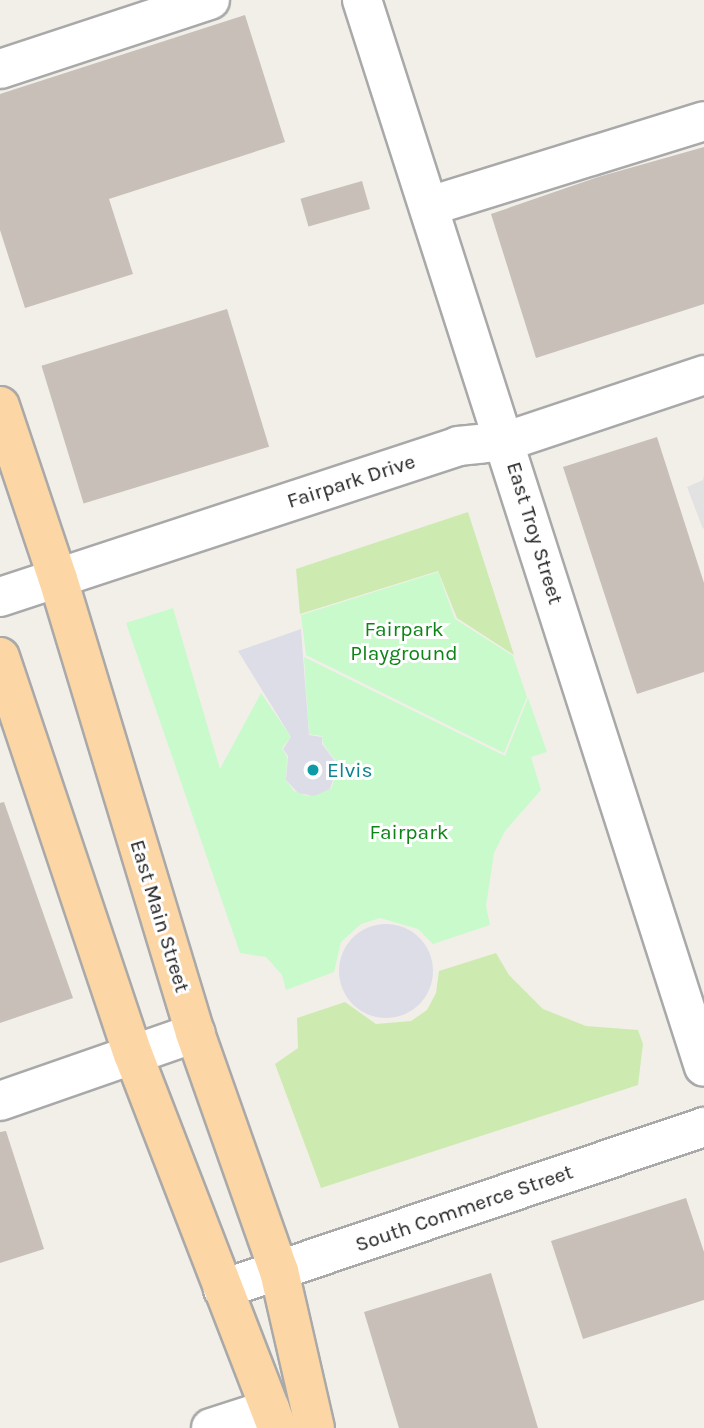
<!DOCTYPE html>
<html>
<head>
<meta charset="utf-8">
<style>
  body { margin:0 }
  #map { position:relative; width:704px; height:1428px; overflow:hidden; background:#f2efe9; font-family:Karla,sans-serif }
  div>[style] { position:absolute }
  .grass>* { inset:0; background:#cdebb0 }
  .park>* { inset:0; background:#c8facc }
  .parking>* { inset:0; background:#e2e2e2 }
  .plaza>* { inset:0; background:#dddde8 }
  .round { border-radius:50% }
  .building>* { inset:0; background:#c7bfb8; transform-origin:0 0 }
  .roads { filter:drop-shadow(2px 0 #a9a9a9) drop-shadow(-2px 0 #a9a9a9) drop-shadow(0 2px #a9a9a9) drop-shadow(0 -2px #a9a9a9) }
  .minor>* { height:38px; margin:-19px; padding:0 19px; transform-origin:19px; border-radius:19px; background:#fff }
  .major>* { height:38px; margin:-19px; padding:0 19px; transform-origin:19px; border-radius:19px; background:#fcd6a4 }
  .dots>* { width:19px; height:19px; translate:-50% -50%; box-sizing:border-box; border:4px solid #fff; border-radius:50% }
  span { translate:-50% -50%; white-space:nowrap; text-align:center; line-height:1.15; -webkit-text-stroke:6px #fff; paint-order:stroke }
  .street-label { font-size:21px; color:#222 }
  .park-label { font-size:21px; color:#0c8416 }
  .culture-label { font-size:21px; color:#0d838f }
  .left { translate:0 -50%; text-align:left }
</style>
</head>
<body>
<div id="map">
  <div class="grass">
    <div style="clip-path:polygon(468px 512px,514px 655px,457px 618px,438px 571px,300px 614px,296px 569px)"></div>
    <div style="clip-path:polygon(496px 953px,509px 975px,543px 1009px,586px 1026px,638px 1030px,643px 1044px,638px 1085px,321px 1188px,275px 1064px,298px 1048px,297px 1018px,345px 1002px,376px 1024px,411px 1021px,427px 1010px,436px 993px,439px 971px)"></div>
  </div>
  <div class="park">
    <div style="clip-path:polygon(438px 572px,455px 619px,513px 656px,527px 697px,504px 753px,306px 655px,301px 615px)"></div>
    <div style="clip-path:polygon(173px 608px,220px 769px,261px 693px,291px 737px,282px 748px,287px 757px,286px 780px,294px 791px,307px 796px,331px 789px,339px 765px,323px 744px,322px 736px,309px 734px,304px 657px,505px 756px,528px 698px,547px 752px,531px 757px,541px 790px,505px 831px,494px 853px,486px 906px,490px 925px,433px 944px,418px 929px,380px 918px,361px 924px,341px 942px,334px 972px,286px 990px,282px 975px,266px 957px,240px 953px,126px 623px)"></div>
  </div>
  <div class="parking">
    <div style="clip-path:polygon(704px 475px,704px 528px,703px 529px,687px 487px,703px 480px)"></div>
  </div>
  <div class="plaza">
    <div style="clip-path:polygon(301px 629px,309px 735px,322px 737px,322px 744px,338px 765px,330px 789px,314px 796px,298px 793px,286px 780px,288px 756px,283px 749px,291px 737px,238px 651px)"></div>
    <div class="round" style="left:339px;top:924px;width:94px;height:94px"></div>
  </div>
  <div class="building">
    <div style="clip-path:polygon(245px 15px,285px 142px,109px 199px,133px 274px,25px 308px,0 230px,0 94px)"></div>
    <div style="clip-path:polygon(704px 147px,704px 304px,536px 358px,491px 214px,598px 177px)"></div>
    <div style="left:362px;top:181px;width:29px;height:64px;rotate:74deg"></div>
    <div style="left:227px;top:309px;width:144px;height:194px;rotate:73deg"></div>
    <div style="clip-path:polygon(657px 437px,704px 583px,704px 672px,637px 694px,563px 467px)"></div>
    <div style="clip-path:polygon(4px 802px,73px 998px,0 1023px,0 803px)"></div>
    <div style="clip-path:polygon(6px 1131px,44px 1249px,0 1263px,0 1132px)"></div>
    <div style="clip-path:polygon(686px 1198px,704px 1252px,704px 1300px,583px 1339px,551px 1241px)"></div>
    <div style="clip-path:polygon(491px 1273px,538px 1428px,399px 1428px,364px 1312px)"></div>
  </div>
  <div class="roads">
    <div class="minor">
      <div style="left:362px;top:0;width:1120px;rotate:72.23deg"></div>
      <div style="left:0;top:69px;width:221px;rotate:-18.2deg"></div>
      <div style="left:430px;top:206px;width:287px;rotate:-17.2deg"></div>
      <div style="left:0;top:597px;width:482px;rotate:-18.2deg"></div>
      <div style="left:458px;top:446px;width:49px;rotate:-5.8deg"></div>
      <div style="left:507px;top:441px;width:208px;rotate:-18.5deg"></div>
      <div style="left:0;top:1101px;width:207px;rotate:-19.2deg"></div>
      <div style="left:223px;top:1289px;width:508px;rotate:-18.61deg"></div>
      <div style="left:211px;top:1428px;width:62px;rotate:-17.9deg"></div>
    </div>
    <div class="major">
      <div style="left:0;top:406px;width:182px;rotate:71.5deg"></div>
      <div style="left:58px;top:579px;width:474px;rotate:73.2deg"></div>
      <div style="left:195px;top:1033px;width:252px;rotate:70.6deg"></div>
      <div style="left:279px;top:1271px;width:161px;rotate:77.1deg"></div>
      <div style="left:0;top:657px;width:419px;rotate:71.5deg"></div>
      <div style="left:133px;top:1054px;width:401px;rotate:68.9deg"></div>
    </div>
  </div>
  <div class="dots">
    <div style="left:313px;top:770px;background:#0f9aa8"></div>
  </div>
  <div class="street-label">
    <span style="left:351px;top:481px;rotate:-18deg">Fairpark Drive</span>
    <span style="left:535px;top:533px;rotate:73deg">East Troy Street</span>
    <span style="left:160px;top:916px;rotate:73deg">East Main Street</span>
    <span style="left:464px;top:1208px;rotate:-19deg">South Commerce Street</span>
  </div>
  <div class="park-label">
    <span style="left:404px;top:641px">Fairpark<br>Playground</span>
    <span style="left:409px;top:832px">Fairpark</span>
  </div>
  <div class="culture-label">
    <span class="left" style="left:327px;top:770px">Elvis</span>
  </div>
</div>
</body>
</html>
